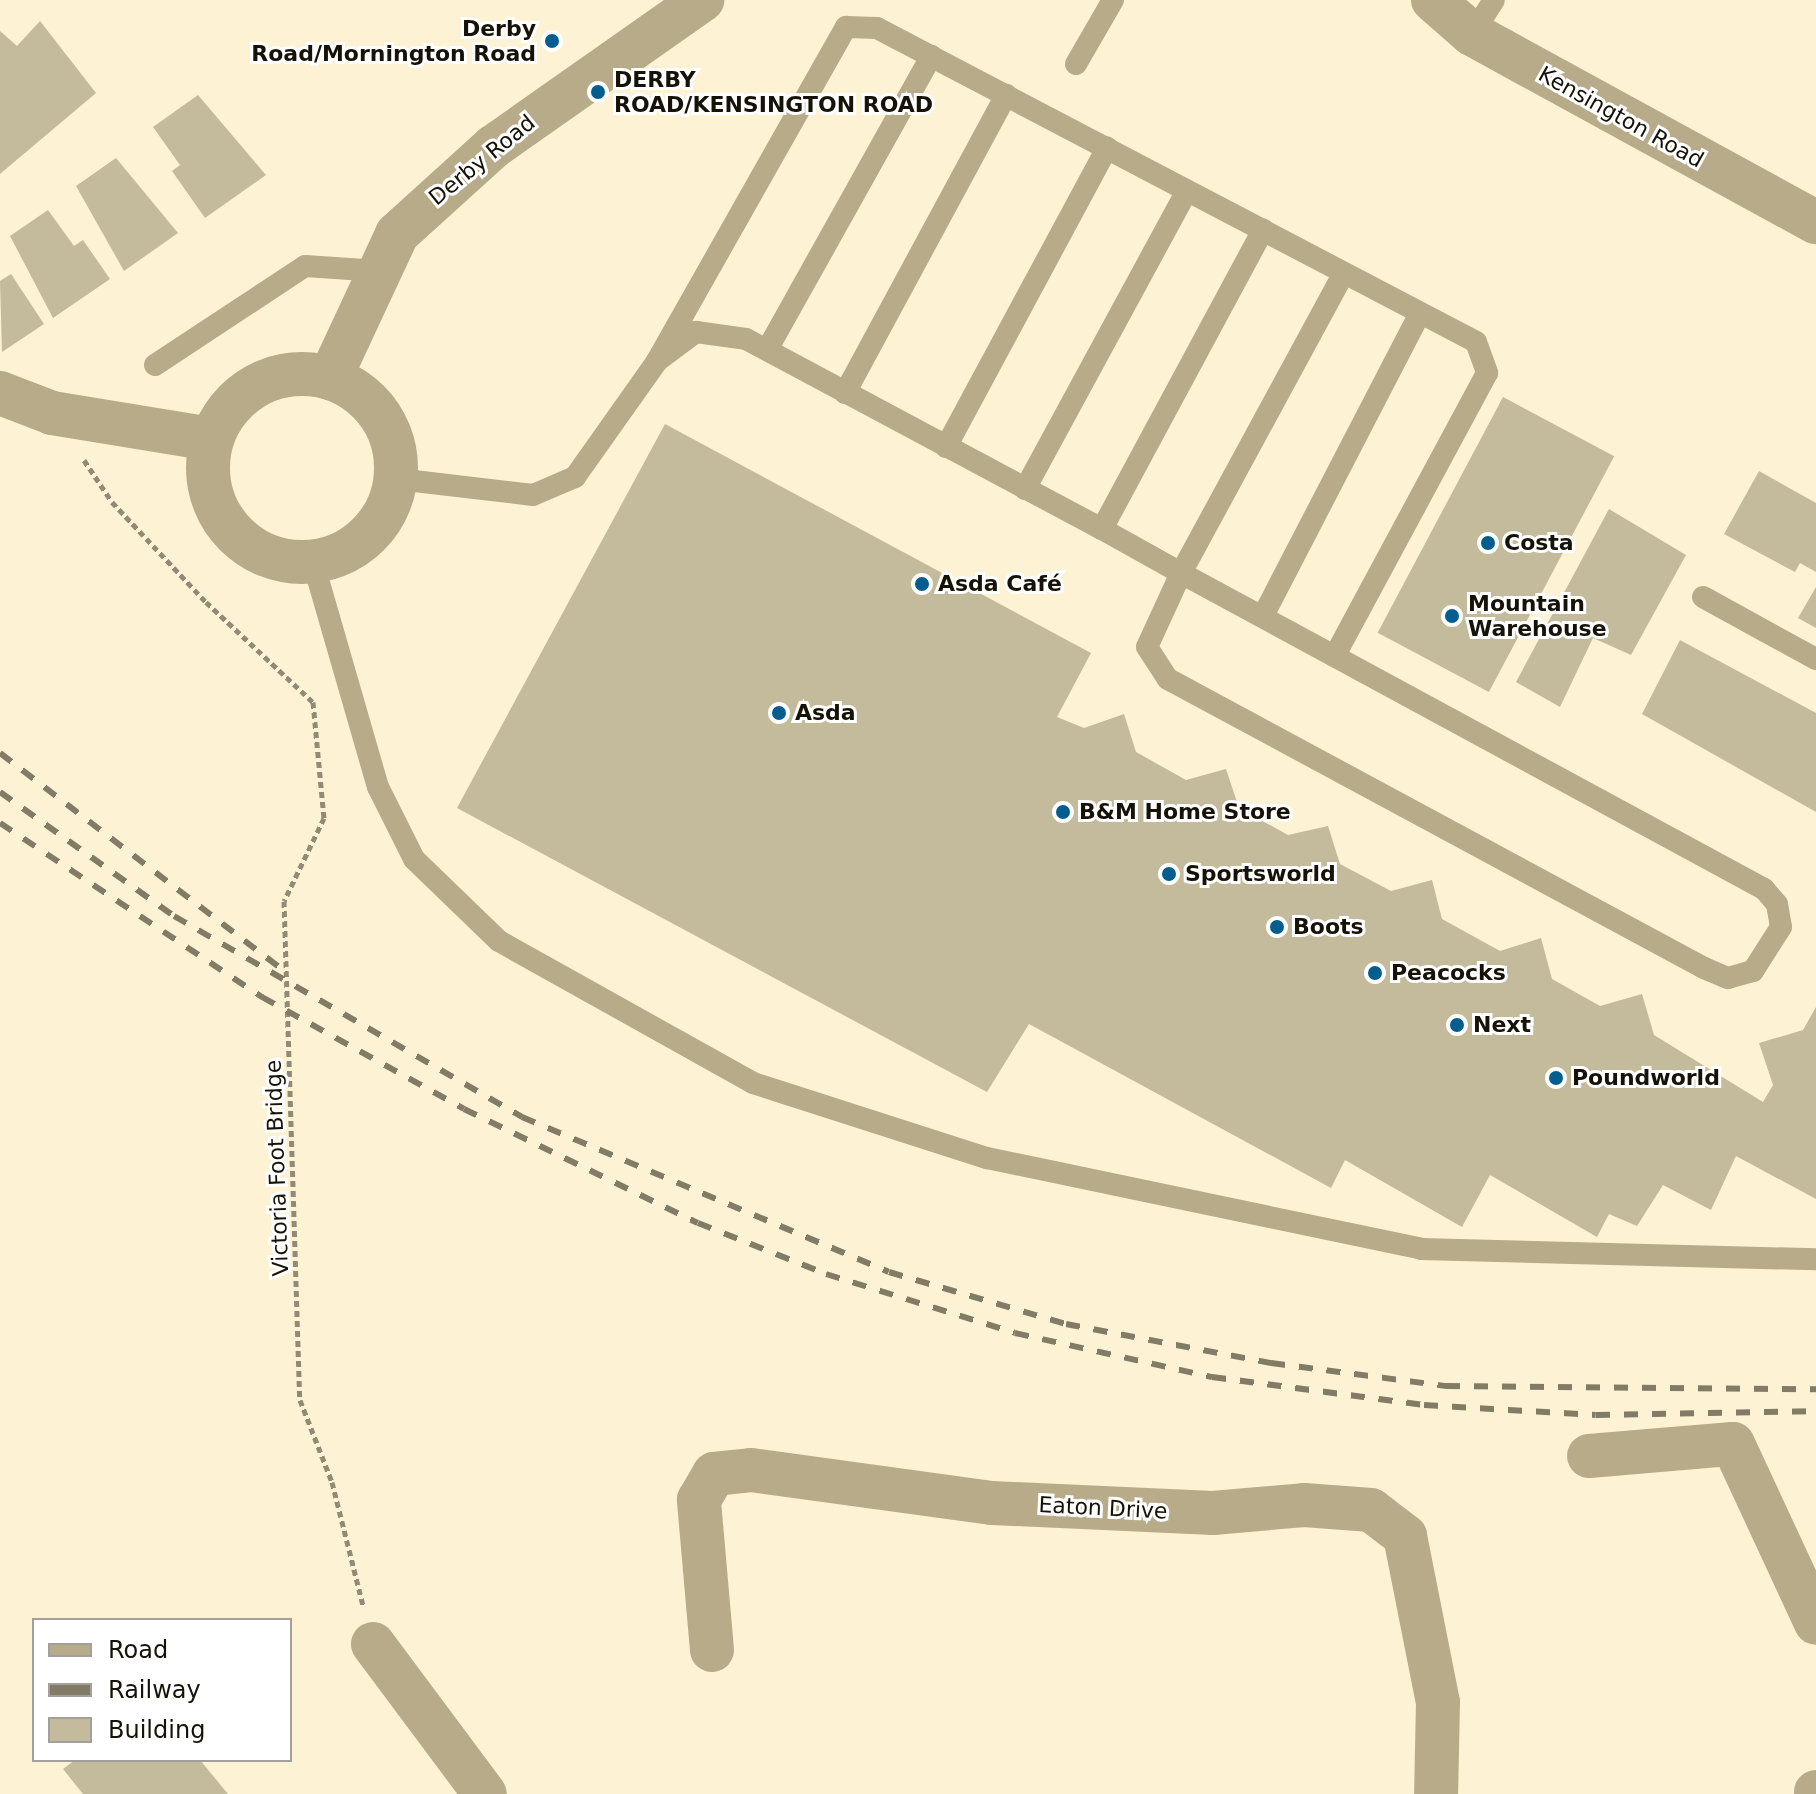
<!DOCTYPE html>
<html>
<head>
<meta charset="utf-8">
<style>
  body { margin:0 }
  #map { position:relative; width:1816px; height:1794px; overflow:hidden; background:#fdf2d3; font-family:"DejaVu Sans",sans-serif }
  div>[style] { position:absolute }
  .building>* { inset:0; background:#c4ba9c; transform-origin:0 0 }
  .path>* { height:5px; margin-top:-2.5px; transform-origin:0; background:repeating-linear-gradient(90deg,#928a74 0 6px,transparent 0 10px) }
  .service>* { height:22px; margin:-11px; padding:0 11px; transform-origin:11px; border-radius:11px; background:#b7ab89 }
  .minor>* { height:44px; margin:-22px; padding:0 22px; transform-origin:22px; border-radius:22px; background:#b7ab89 }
  .tertiary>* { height:44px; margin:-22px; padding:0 22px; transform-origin:22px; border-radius:22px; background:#b7ab89 }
  .tertiary>.ring { margin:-22px; padding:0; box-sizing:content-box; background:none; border:44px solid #b7ab89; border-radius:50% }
  .rail>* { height:6px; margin-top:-3px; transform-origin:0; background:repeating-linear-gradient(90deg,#827b66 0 14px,transparent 0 28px) }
  .dots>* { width:22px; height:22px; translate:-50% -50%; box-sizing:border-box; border:4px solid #fff; border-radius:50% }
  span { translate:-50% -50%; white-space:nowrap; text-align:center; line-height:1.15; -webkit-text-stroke:6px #fff; paint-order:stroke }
  .poi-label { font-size:22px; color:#161207; font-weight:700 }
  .right { translate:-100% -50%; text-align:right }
  .left { translate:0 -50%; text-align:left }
  .street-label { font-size:22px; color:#161207 }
  .legend { position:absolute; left:32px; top:1618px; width:260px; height:144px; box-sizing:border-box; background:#fff; border:2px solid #a2a09c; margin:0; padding:10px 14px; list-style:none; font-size:24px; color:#161207 }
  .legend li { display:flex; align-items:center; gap:16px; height:40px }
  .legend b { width:40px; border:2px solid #a2a09c }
</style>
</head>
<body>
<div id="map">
  <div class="building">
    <div style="clip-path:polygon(40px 21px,96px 93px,0 174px,0 31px,17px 46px)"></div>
    <div style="clip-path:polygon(198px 95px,266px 175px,205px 218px,172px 171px,180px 165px,153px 127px)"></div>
    <div style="clip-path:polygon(116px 158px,178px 233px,124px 271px,76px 186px)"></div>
    <div style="clip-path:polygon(48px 210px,74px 246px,83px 240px,110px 279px,53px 318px,10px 236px)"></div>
    <div style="clip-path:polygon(11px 274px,44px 324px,2px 352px,0 281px)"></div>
    <div style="left:1503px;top:397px;width:126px;height:267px;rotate:28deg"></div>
    <div style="clip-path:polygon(665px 424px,1091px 653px,1057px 717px,1084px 728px,1124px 714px,1136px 752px,1186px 780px,1226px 769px,1239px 808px,1288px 835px,1328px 826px,1340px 864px,1391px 891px,1432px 880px,1442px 919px,1500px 951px,1541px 938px,1552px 979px,1600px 1006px,1642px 994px,1654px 1035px,1763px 1102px,1773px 1085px,1759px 1043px,1803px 1030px,1816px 1007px,1816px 1199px,1736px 1156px,1711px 1210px,1663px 1185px,1637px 1226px,1609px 1214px,1597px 1237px,1490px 1175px,1462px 1227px,1345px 1160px,1331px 1188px,1029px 1024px,987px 1092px,457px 808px)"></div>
    <div style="clip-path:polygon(1759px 471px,1816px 503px,1816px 572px,1800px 563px,1795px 572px,1724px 534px)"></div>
    <div style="clip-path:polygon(1609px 509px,1686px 555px,1631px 655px,1593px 638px,1560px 707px,1516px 682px)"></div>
    <div style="clip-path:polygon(1816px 587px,1816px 628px,1798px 618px)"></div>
    <div style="clip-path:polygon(1680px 640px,1816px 713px,1816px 812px,1642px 714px)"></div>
    <div style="clip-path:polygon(75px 1760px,200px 1760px,228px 1794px,83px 1794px,63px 1769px)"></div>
  </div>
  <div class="path">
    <div style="left:84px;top:460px;width:50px;rotate:56.3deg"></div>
    <div style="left:112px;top:502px;width:137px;rotate:46.8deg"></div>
    <div style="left:206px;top:602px;width:146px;rotate:43.1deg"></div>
    <div style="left:313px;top:702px;width:117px;rotate:84.6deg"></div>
    <div style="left:324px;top:818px;width:92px;rotate:115.7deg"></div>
    <div style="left:284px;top:901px;width:499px;rotate:88.2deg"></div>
    <div style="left:300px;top:1400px;width:88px;rotate:68.7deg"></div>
    <div style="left:332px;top:1482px;width:127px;rotate:75.9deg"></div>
  </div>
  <div class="service">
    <div style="left:1472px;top:34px;width:40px;rotate:-57.1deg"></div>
    <div style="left:1076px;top:64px;width:74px;rotate:-60deg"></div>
    <div style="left:767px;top:350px;width:337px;rotate:-60.8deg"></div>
    <div style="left:657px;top:361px;width:49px;rotate:-36.6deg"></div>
    <div style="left:696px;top:332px;width:50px;rotate:8deg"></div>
    <div style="left:746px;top:339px;width:404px;rotate:28.1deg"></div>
    <div style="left:1102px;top:529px;width:90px;rotate:29.1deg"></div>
    <div style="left:1181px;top:573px;width:81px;rotate:114.7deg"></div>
    <div style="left:1147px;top:647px;width:38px;rotate:57deg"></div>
    <div style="left:1168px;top:679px;width:609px;rotate:28.33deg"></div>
    <div style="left:1704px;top:968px;width:26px;rotate:23deg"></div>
    <div style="left:1728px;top:978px;width:26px;rotate:-16deg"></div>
    <div style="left:1753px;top:971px;width:52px;rotate:-57.5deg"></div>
    <div style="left:1781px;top:927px;width:23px;rotate:-100deg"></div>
    <div style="left:1777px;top:904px;width:20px;rotate:-131deg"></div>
    <div style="left:1764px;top:889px;width:663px;rotate:-151.54deg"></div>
    <div style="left:1181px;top:573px;width:341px;rotate:-61.5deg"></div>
    <div style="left:155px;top:365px;width:180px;rotate:-33.4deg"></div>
    <div style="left:305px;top:266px;width:75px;rotate:3.8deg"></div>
    <div style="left:845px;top:393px;width:339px;rotate:-61.6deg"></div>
    <div style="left:946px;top:447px;width:340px;rotate:-61.7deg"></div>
    <div style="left:397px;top:479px;width:137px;rotate:6.7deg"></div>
    <div style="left:533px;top:495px;width:46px;rotate:-23.2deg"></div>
    <div style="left:575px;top:477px;width:142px;rotate:-54.7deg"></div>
    <div style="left:657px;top:361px;width:384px;rotate:-60.5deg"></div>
    <div style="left:846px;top:27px;width:31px;rotate:2deg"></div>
    <div style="left:877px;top:28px;width:676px;rotate:27.66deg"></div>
    <div style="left:1476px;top:342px;width:33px;rotate:70deg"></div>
    <div style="left:1487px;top:373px;width:319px;rotate:118.3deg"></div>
    <div style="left:1025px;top:489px;width:339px;rotate:-61.5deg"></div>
    <div style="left:1102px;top:529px;width:340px;rotate:-61.7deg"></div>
    <div style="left:313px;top:562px;width:234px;rotate:73.9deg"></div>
    <div style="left:378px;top:787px;width:80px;rotate:63.4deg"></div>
    <div style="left:414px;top:859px;width:118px;rotate:44deg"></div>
    <div style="left:499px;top:941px;width:291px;rotate:29.2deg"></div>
    <div style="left:753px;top:1083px;width:246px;rotate:17.8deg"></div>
    <div style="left:987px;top:1158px;width:443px;rotate:11.8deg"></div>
    <div style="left:1421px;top:1249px;width:395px;rotate:1.5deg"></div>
    <div style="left:1703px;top:597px;width:129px;rotate:28.8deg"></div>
    <div style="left:1263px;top:616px;width:341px;rotate:-62.6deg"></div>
  </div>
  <div class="minor">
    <div style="left:1433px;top:0;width:52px;rotate:41.1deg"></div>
    <div style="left:1472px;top:34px;width:392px;rotate:28.7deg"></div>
    <div style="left:1589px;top:1456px;width:144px;rotate:-4.8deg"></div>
    <div style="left:1733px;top:1444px;width:197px;rotate:65.1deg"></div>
    <div style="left:373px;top:1644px;width:187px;rotate:53.3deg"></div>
    <div style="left:712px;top:1650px;width:151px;rotate:-95deg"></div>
    <div style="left:699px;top:1500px;width:30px;rotate:-60deg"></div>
    <div style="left:714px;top:1474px;width:37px;rotate:-6deg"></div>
    <div style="left:751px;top:1470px;width:243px;rotate:7.8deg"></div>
    <div style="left:992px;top:1503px;width:221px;rotate:2.6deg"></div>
    <div style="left:1213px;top:1513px;width:91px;rotate:-5deg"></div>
    <div style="left:1304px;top:1505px;width:67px;rotate:4.3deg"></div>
    <div style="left:1371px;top:1510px;width:43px;rotate:37.4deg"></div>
    <div style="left:1405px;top:1536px;width:169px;rotate:78.8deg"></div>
    <div style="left:1438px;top:1702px;width:92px;rotate:91.2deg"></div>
    <div style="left:1816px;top:1794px;width:2px;rotate:-90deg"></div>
  </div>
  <div class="tertiary">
    <div class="ring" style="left:208px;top:374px;width:144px;height:144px"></div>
    <div style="left:330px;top:378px;width:159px;rotate:-65deg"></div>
    <div style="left:397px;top:234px;width:130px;rotate:-42.2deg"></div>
    <div style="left:493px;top:147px;width:256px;rotate:-35.1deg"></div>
    <div style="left:0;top:393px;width:56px;rotate:21deg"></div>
    <div style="left:52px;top:413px;width:161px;rotate:9.3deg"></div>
  </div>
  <div class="rail">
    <div style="left:0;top:753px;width:363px;rotate:37.5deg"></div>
    <div style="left:0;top:792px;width:214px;rotate:35.5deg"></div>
    <div style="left:174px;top:916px;width:402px;rotate:30deg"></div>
    <div style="left:522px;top:1117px;width:398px;rotate:22.9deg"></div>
    <div style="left:889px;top:1272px;width:184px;rotate:16.4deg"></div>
    <div style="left:1066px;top:1324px;width:209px;rotate:10.8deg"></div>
    <div style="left:1271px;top:1363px;width:177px;rotate:7.5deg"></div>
    <div style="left:1446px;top:1386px;width:370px;rotate:0.5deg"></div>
    <div style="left:0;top:823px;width:315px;rotate:33.6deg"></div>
    <div style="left:262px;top:997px;width:231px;rotate:29deg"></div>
    <div style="left:464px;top:1109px;width:260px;rotate:26deg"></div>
    <div style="left:698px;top:1223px;width:138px;rotate:21.7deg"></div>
    <div style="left:826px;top:1274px;width:198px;rotate:17.3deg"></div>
    <div style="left:1015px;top:1333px;width:202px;rotate:12.6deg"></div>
    <div style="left:1212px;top:1377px;width:214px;rotate:7.5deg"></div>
    <div style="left:1424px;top:1405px;width:172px;rotate:3.3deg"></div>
    <div style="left:1596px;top:1415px;width:220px;rotate:-1deg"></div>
  </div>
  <div class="dots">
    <div style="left:552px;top:41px;background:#035e8f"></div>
    <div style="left:598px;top:92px;background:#035e8f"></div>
    <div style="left:1488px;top:543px;background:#035e8f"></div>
    <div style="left:922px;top:584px;background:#035e8f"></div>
    <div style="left:1452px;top:616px;background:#035e8f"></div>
    <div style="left:779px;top:713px;background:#035e8f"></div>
    <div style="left:1063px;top:812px;background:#035e8f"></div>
    <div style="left:1169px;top:874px;background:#035e8f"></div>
    <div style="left:1277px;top:927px;background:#035e8f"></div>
    <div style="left:1375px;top:973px;background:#035e8f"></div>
    <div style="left:1457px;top:1025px;background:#035e8f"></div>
    <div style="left:1556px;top:1078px;background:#035e8f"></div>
  </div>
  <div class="poi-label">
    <span class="right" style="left:536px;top:41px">Derby<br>Road/Mornington Road</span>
    <span class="left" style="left:614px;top:92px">DERBY<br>ROAD/KENSINGTON ROAD</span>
    <span class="left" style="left:1504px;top:543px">Costa</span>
    <span class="left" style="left:938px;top:584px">Asda Café</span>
    <span class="left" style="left:1468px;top:616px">Mountain<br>Warehouse</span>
    <span class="left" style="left:795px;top:713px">Asda</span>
    <span class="left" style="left:1079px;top:812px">B&amp;M Home Store</span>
    <span class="left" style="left:1185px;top:874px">Sportsworld</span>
    <span class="left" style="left:1293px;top:927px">Boots</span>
    <span class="left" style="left:1391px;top:973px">Peacocks</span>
    <span class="left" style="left:1473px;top:1025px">Next</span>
    <span class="left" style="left:1572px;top:1078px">Poundworld</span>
  </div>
  <div class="street-label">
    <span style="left:1621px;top:117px;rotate:29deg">Kensington Road</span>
    <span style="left:482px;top:160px;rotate:-39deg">Derby Road</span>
    <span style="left:277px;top:1168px;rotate:-92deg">Victoria Foot Bridge</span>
    <span style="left:1103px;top:1508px;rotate:3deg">Eaton Drive</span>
  </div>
  <ul class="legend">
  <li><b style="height:10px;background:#b7ab89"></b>Road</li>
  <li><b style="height:10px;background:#827b66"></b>Railway</li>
  <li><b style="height:22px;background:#c4ba9c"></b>Building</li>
  </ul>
</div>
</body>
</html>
